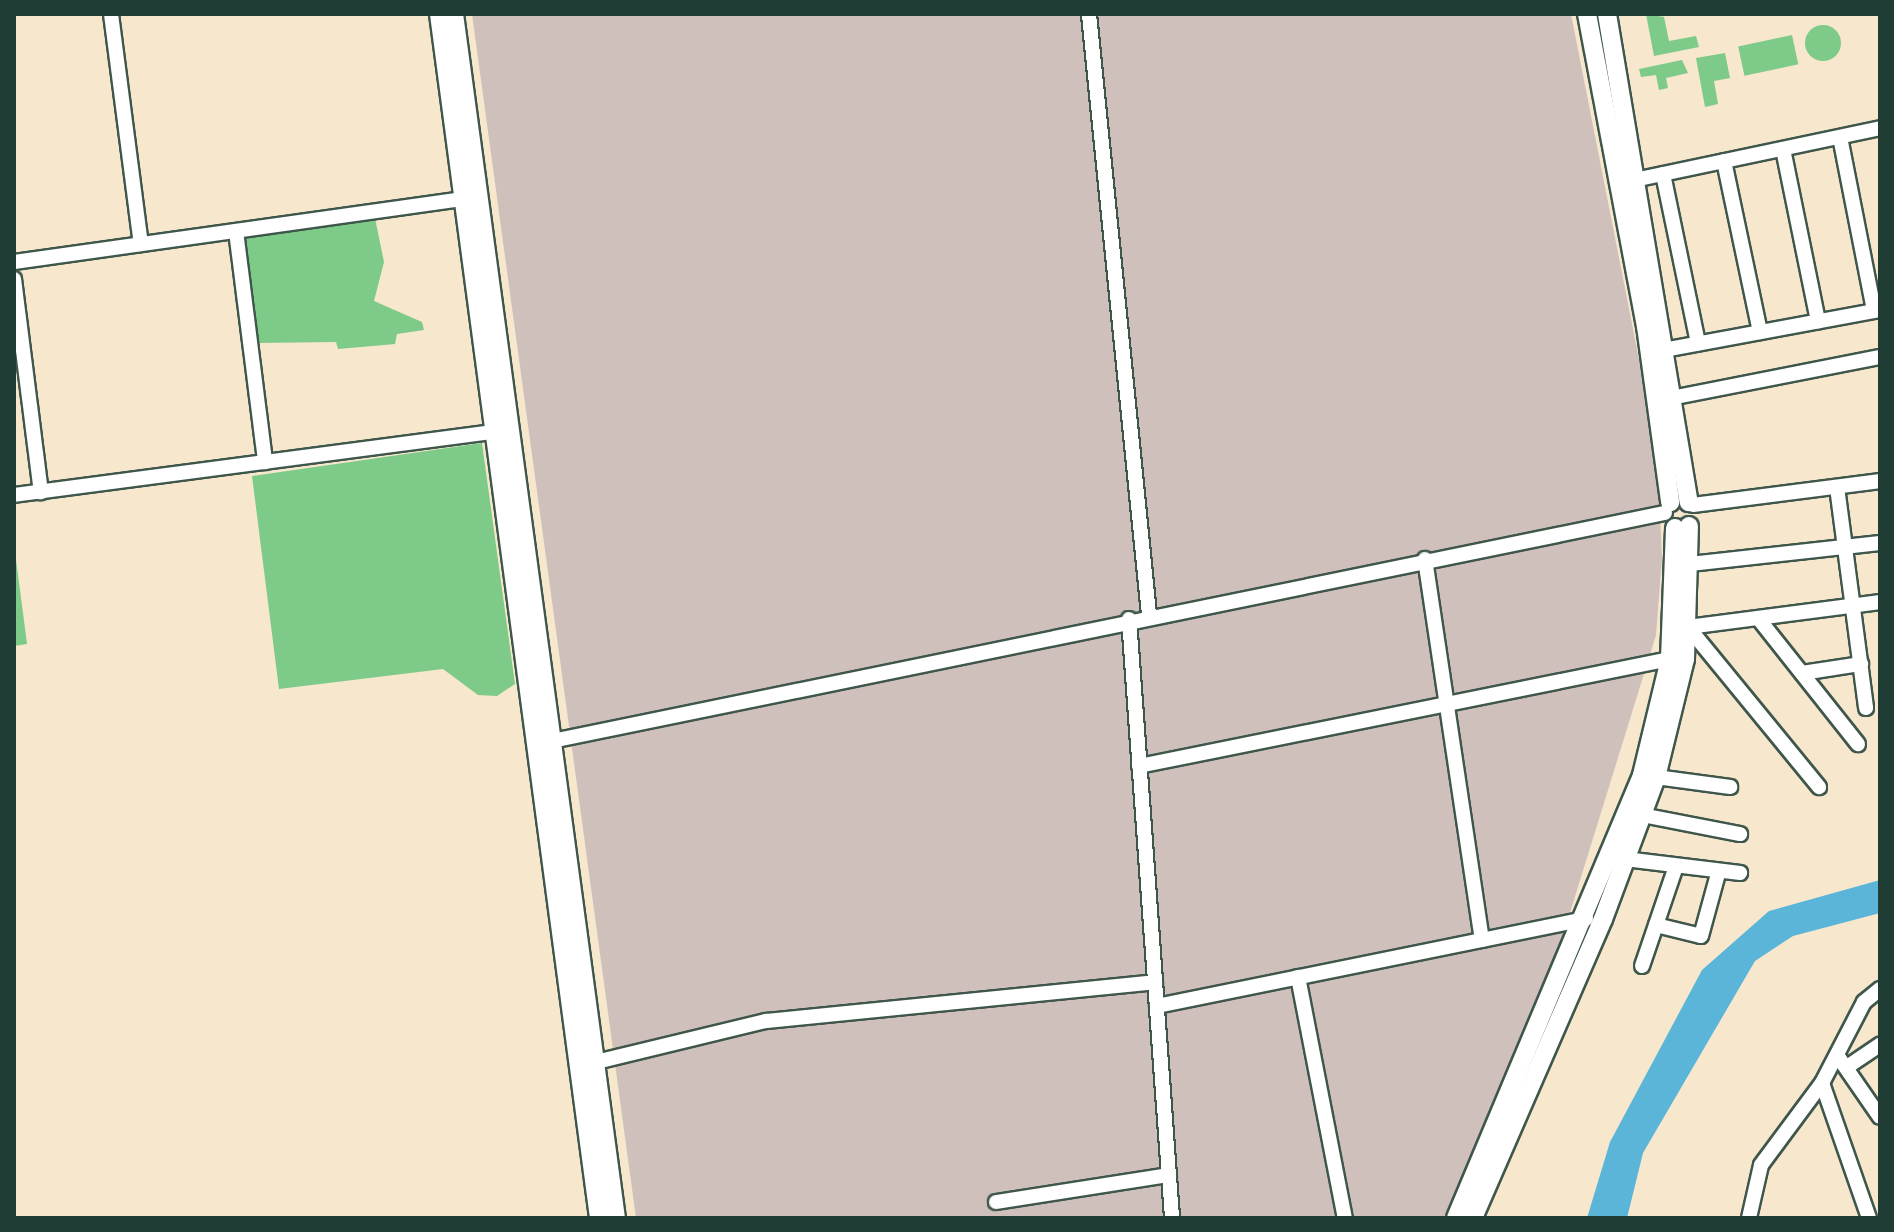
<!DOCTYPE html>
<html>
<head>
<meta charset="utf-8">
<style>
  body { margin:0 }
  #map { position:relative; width:1894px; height:1232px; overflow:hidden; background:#f6e7cd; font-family:"Architects Daughter",sans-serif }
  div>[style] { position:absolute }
  .industrial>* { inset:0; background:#d0c0bc }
  .green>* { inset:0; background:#7eca89; transform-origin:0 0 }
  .round { border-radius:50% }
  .water>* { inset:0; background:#5bb5d9 }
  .roads { filter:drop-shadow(2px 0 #3f564b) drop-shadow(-2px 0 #3f564b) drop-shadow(0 2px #3f564b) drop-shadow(0 -2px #3f564b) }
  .minor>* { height:14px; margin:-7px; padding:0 7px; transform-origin:7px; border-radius:7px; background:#fff }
  .tertiary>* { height:18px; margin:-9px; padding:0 9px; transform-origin:9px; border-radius:9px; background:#fff }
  span { translate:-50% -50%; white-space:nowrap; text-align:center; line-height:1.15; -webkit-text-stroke:8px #fcf5e5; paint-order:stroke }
  .frame { position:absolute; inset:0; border:16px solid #1f3d34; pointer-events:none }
</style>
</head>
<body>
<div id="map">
  <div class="industrial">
    <div style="clip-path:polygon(472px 14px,1571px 14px,1657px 451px,1662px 557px,1656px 635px,1560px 945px,1445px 1218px,636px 1218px)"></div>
  </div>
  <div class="green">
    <div style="clip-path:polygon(1646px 14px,1664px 17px,1669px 41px,1696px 36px,1699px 47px,1654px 56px)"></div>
    <div class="round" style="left:1805px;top:25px;width:36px;height:36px"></div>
    <div style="left:1792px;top:35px;width:30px;height:55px;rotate:78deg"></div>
    <div style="clip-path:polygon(1725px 53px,1730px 78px,1714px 81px,1718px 104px,1705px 107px,1696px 58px)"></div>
    <div style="clip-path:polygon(1682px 60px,1688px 73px,1666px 78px,1668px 88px,1659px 90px,1656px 75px,1641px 77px,1639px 69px)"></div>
    <div style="clip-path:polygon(375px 218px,384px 262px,374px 301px,422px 322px,424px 330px,397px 334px,395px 344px,338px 349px,336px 342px,257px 343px,244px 237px)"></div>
    <div style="clip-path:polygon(482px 443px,515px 684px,497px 696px,478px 695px,443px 669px,279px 689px,252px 476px)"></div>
    <div style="clip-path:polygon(14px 544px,27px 644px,14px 646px)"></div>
  </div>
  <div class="water">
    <div style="clip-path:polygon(1880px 880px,1880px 913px,1793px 936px,1755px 961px,1643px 1153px,1627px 1218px,1587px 1218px,1610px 1142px,1702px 970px,1769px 911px)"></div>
  </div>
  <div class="roads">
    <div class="minor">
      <div style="left:111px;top:14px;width:232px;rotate:82.6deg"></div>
      <div style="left:1089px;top:14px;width:603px;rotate:84.29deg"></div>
      <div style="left:1840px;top:137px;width:177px;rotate:78.9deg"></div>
      <div style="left:1783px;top:149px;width:176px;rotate:78.5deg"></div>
      <div style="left:1724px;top:161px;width:175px;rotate:78.1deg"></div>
      <div style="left:1663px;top:174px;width:173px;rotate:78.3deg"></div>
      <div style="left:1639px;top:179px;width:246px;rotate:-11.9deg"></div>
      <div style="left:236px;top:231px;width:233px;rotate:82.8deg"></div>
      <div style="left:14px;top:262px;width:454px;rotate:-8deg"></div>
      <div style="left:14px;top:279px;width:215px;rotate:82.8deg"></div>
      <div style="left:1669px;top:349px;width:215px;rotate:-10.5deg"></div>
      <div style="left:1676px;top:397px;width:208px;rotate:-11.1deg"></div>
      <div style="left:1837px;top:487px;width:223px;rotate:82.5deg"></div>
      <div style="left:14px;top:495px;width:484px;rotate:-7.5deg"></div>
      <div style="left:1693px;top:505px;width:189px;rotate:-7.3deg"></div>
      <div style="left:1425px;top:559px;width:385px;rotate:81.5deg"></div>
      <div style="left:1690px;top:564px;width:191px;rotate:-6.3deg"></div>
      <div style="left:1758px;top:618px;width:161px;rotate:51.6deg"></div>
      <div style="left:1129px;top:619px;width:601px;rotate:85.89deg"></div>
      <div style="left:1688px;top:627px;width:207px;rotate:50.7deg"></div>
      <div style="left:1688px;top:627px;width:194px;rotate:-7.4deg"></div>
      <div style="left:1802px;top:673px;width:60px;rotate:-8.7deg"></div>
      <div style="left:552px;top:741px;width:1136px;rotate:-11.58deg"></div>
      <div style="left:1139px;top:766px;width:542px;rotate:-11.39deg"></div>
      <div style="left:1656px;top:777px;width:75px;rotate:7.7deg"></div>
      <div style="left:1642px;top:815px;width:100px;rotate:11deg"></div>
      <div style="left:1625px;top:859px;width:116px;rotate:6.9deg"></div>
      <div style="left:1656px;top:925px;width:46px;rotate:13.7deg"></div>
      <div style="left:1701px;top:936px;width:64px;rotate:-74.7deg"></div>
      <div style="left:1642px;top:966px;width:102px;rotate:-71.2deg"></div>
      <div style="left:1298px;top:977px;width:246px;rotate:79deg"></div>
      <div style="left:1157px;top:1006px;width:438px;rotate:-11.5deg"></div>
      <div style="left:1837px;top:1055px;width:75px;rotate:55.3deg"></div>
      <div style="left:592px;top:1063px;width:179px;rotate:-13.6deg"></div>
      <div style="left:766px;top:1021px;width:391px;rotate:-5.7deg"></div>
      <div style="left:1847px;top:1067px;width:40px;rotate:-34deg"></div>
      <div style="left:1822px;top:1083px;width:143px;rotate:70.8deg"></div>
      <div style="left:996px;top:1202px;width:175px;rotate:-8.9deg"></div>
      <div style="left:1749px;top:1218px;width:54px;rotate:-77.2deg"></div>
      <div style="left:1761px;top:1165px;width:102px;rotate:-53.4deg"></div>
      <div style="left:1822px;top:1083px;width:91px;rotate:-62.6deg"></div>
      <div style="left:1864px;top:1002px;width:21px;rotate:-39deg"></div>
    </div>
    <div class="tertiary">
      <div style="left:439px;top:14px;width:1215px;rotate:82.43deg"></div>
      <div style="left:454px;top:14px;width:1215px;rotate:82.34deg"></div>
      <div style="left:1587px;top:14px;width:318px;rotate:79.3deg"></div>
      <div style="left:1646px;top:326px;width:178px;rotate:82.2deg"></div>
      <div style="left:1607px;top:14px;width:495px;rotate:80.5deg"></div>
      <div style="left:1456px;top:1218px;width:480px;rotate:-67.2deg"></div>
      <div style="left:1642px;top:775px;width:119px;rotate:-76.4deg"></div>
      <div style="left:1670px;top:659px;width:131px;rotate:-87.8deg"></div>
      <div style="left:1473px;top:1218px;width:326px;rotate:-66.5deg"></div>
      <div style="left:1603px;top:919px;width:152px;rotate:-69.5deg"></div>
      <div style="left:1656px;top:777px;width:122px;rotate:-76.2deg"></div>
      <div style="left:1685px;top:659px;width:133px;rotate:-88.3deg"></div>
    </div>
  </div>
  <div class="frame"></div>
</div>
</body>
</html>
